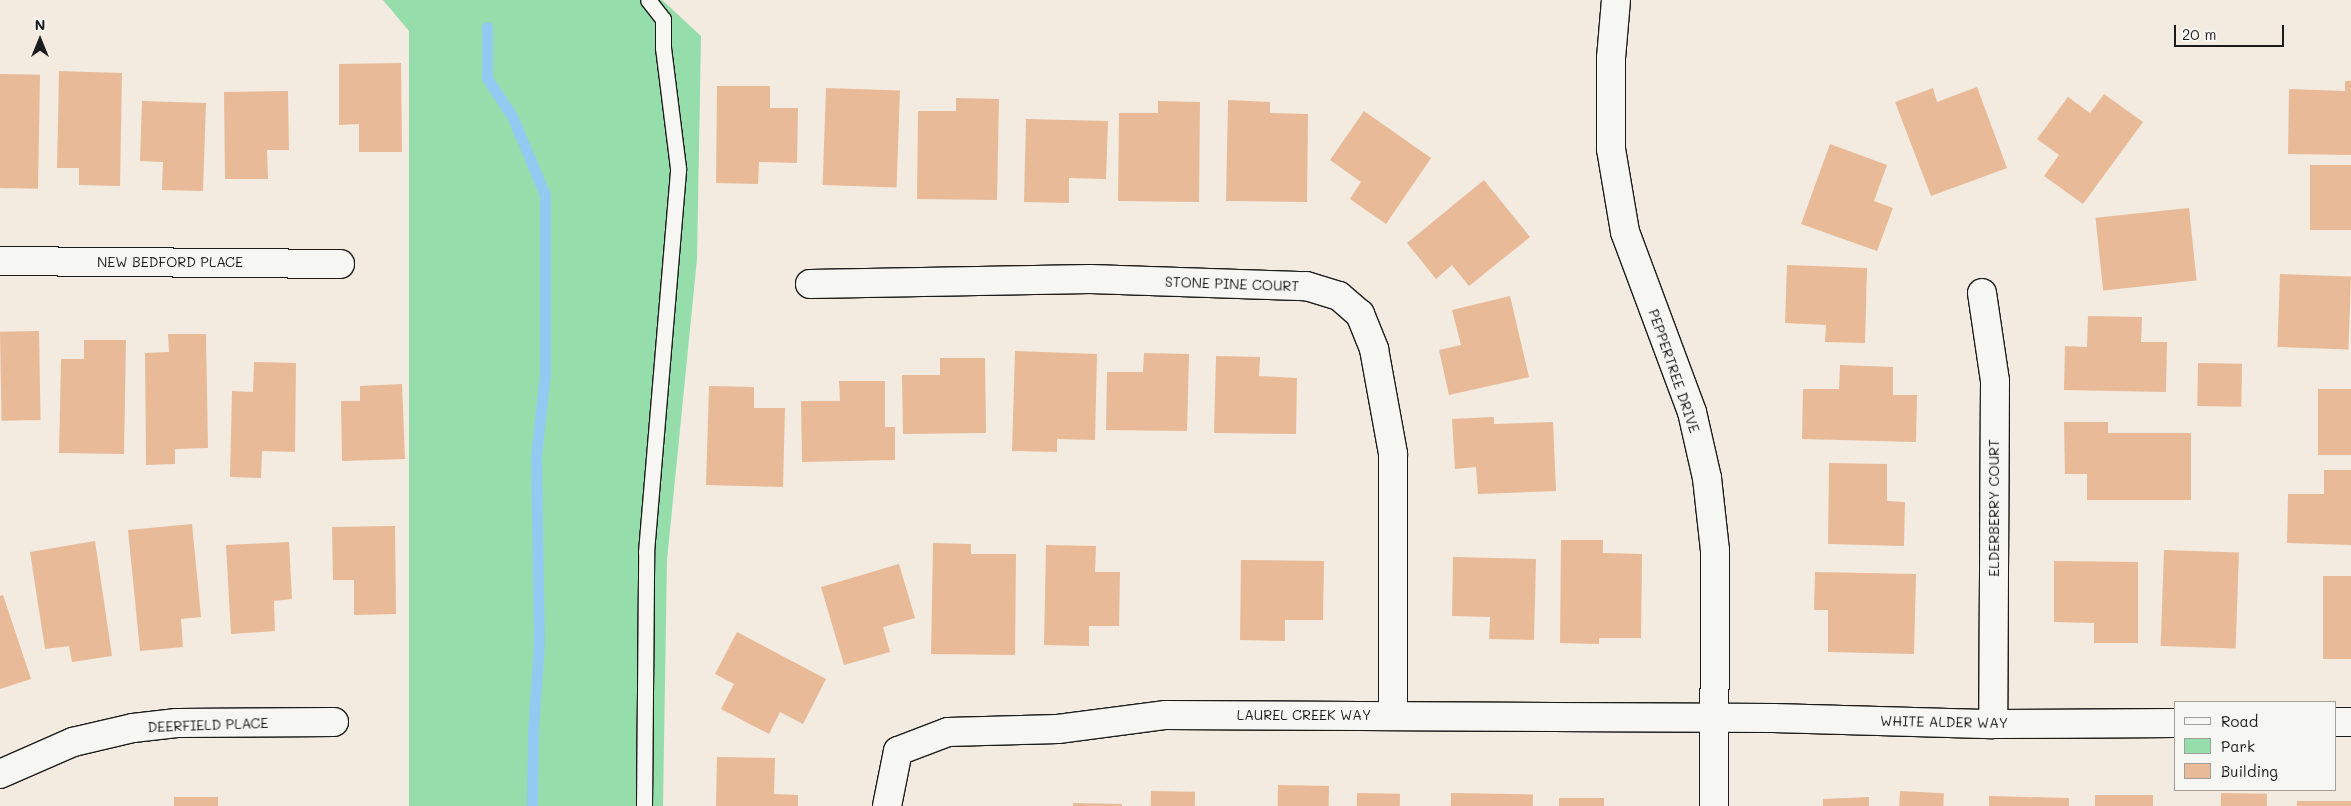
<!DOCTYPE html>
<html>
<head>
<meta charset="utf-8">
<style>
  body { margin:0 }
  #map { position:relative; width:2351px; height:806px; overflow:hidden; background:#f3eae0; font-family:Mali,sans-serif }
  div>[style] { position:absolute }
  .green>* { inset:0; background:#95deac }
  .stream>* { height:11px; margin:-5.5px; padding:0 5.5px; transform-origin:5.5px; border-radius:5.5px; background:#93caf2 }
  .building>* { inset:0; background:#e8ba98; transform-origin:0 0 }
  .roads { filter:drop-shadow(1px 0 #1c1c1c) drop-shadow(-1px 0 #1c1c1c) drop-shadow(0 1px #1c1c1c) drop-shadow(0 -1px #1c1c1c) }
  .lane>* { height:15px; margin:-7.5px; padding:0 7.5px; transform-origin:7.5px; border-radius:7.5px; background:#f6f6f2 }
  .street>* { height:28px; margin:-14px; padding:0 14px; transform-origin:14px; border-radius:14px; background:#f6f6f2 }
  span { translate:-50% -50%; white-space:nowrap; text-align:center; line-height:1.15; -webkit-text-stroke:5px #f6f6f2; paint-order:stroke }
  .street-label { font-size:14px; color:#1c1c1c }
  .legend { position:absolute; left:2174px; top:701px; width:162px; height:90px; box-sizing:border-box; background:#f6f6f2; border:1px solid #9f9f9c; margin:0; padding:6px 9px; list-style:none; font-size:15px; color:#1c1c1c }
  .legend li { display:flex; align-items:center; gap:10px; height:25px }
  .legend b { width:25px; border:1px solid #9f9f9c }
  .north { position:absolute; left:15px; top:15px; width:50px; height:50px; -webkit-text-stroke:4px #f6f6f2; paint-order:stroke; rotate:0deg; font-size:14px; font-weight:700; line-height:20px; text-align:center; color:#1c1c1c }
  .north::after { content:''; display:block; margin:auto; width:18px; height:22px; background:#1c1c1c; clip-path:polygon(50% 0,100% 100%,50% 72%,0 100%) }
  .scale { position:absolute; left:2174px; top:25px; width:110px; height:22px; box-sizing:border-box; border:2px solid #1c1c1c; border-top:0; padding-left:6px; font-size:15px; line-height:18px; white-space:nowrap; color:#1c1c1c; -webkit-text-stroke:4px #f6f6f2; paint-order:stroke }
</style>
</head>
<body>
<div id="map">
  <div class="green">
    <div style="clip-path:polygon(383px 0,662px 0,701px 36px,697px 259px,667px 560px,663px 806px,409px 806px,409px 31px)"></div>
  </div>
  <div class="stream">
    <div style="left:487px;top:27px;width:51px;rotate:90deg"></div>
    <div style="left:487px;top:78px;width:45px;rotate:56.7deg"></div>
    <div style="left:512px;top:116px;width:86px;rotate:67.3deg"></div>
    <div style="left:545px;top:195px;width:178px;rotate:90deg"></div>
    <div style="left:545px;top:373px;width:83px;rotate:96.2deg"></div>
    <div style="left:536px;top:456px;width:187px;rotate:89.1deg"></div>
    <div style="left:539px;top:643px;width:87px;rotate:93.9deg"></div>
    <div style="left:533px;top:730px;width:76px;rotate:90.8deg"></div>
  </div>
  <div class="building">
    <div style="clip-path:polygon(401px 63px,402px 152px,359px 152px,359px 124px,339px 125px,339px 64px)"></div>
    <div style="clip-path:polygon(59px 71px,122px 73px,120px 186px,79px 185px,79px 168px,57px 168px)"></div>
    <div style="left:0;top:74px;width:40px;height:114px;rotate:1deg"></div>
    <div style="clip-path:polygon(2345px 81px,2351px 81px,2351px 155px,2288px 154px,2289px 89px,2345px 91px)"></div>
    <div style="clip-path:polygon(717px 86px,770px 86px,770px 108px,798px 108px,797px 163px,759px 162px,758px 184px,716px 183px)"></div>
    <div style="clip-path:polygon(1977px 87px,2007px 168px,1931px 196px,1895px 102px,1933px 88px,1937px 102px)"></div>
    <div style="left:826px;top:88px;width:74px;height:97px;rotate:2deg"></div>
    <div style="clip-path:polygon(288px 91px,289px 150px,267px 150px,268px 179px,225px 179px,224px 92px)"></div>
    <div style="clip-path:polygon(2104px 94px,2143px 122px,2083px 204px,2044px 176px,2059px 155px,2037px 139px,2068px 97px,2090px 113px)"></div>
    <div style="clip-path:polygon(956px 98px,999px 99px,997px 200px,917px 199px,918px 111px,956px 111px)"></div>
    <div style="clip-path:polygon(1228px 100px,1270px 102px,1270px 113px,1308px 114px,1307px 202px,1226px 201px)"></div>
    <div style="clip-path:polygon(142px 101px,206px 103px,203px 191px,162px 190px,163px 162px,140px 161px)"></div>
    <div style="clip-path:polygon(1158px 101px,1200px 102px,1199px 202px,1118px 201px,1119px 113px,1158px 113px)"></div>
    <div style="clip-path:polygon(1364px 111px,1431px 158px,1386px 224px,1350px 199px,1361px 182px,1330px 160px)"></div>
    <div style="clip-path:polygon(1026px 119px,1108px 121px,1106px 179px,1069px 178px,1069px 203px,1024px 202px)"></div>
    <div style="clip-path:polygon(1830px 144px,1887px 165px,1874px 201px,1893px 208px,1877px 251px,1801px 224px)"></div>
    <div style="left:2310px;top:165px;width:41px;height:65px"></div>
    <div style="clip-path:polygon(1484px 180px,1530px 237px,1469px 286px,1452px 265px,1436px 279px,1407px 243px)"></div>
    <div style="left:2189px;top:208px;width:73px;height:94px;rotate:84deg"></div>
    <div style="clip-path:polygon(1787px 265px,1867px 268px,1865px 343px,1825px 342px,1826px 325px,1785px 323px)"></div>
    <div style="left:2280px;top:274px;width:71px;height:73px;rotate:2deg"></div>
    <div style="clip-path:polygon(1510px 296px,1529px 377px,1449px 395px,1439px 350px,1461px 345px,1452px 310px)"></div>
    <div style="clip-path:polygon(2088px 316px,2142px 317px,2141px 342px,2167px 342px,2166px 392px,2064px 390px,2065px 346px,2087px 347px)"></div>
    <div style="left:39px;top:331px;width:89px;height:39px;rotate:89deg"></div>
    <div style="clip-path:polygon(168px 334px,206px 334px,208px 448px,175px 449px,175px 464px,146px 465px,145px 353px,169px 352px)"></div>
    <div style="clip-path:polygon(84px 340px,126px 340px,124px 454px,59px 453px,61px 359px,84px 359px)"></div>
    <div style="clip-path:polygon(1015px 351px,1097px 354px,1095px 440px,1057px 439px,1057px 452px,1012px 451px)"></div>
    <div style="clip-path:polygon(1144px 353px,1189px 354px,1187px 431px,1106px 430px,1107px 372px,1143px 372px)"></div>
    <div style="clip-path:polygon(1216px 356px,1260px 357px,1259px 376px,1297px 378px,1296px 434px,1214px 433px)"></div>
    <div style="clip-path:polygon(940px 358px,985px 358px,986px 433px,903px 434px,902px 375px,940px 375px)"></div>
    <div style="clip-path:polygon(254px 362px,296px 363px,295px 452px,262px 451px,261px 478px,230px 477px,232px 391px,253px 392px)"></div>
    <div style="left:2198px;top:363px;width:44px;height:43px;rotate:1deg"></div>
    <div style="clip-path:polygon(1840px 365px,1893px 367px,1893px 395px,1917px 395px,1916px 442px,1802px 439px,1803px 389px,1839px 389px)"></div>
    <div style="clip-path:polygon(839px 381px,885px 381px,885px 427px,895px 427px,895px 460px,802px 462px,801px 401px,840px 401px)"></div>
    <div style="clip-path:polygon(402px 384px,405px 459px,342px 461px,341px 401px,360px 401px,360px 386px)"></div>
    <div style="clip-path:polygon(709px 386px,754px 387px,754px 408px,785px 408px,783px 487px,706px 485px)"></div>
    <div style="left:2351px;top:389px;width:66px;height:33px;rotate:90deg"></div>
    <div style="clip-path:polygon(1494px 417px,1494px 424px,1553px 422px,1556px 491px,1478px 494px,1476px 467px,1455px 469px,1452px 419px)"></div>
    <div style="clip-path:polygon(2064px 422px,2108px 422px,2108px 433px,2191px 433px,2191px 500px,2087px 500px,2087px 474px,2065px 474px)"></div>
    <div style="clip-path:polygon(1829px 463px,1887px 464px,1887px 501px,1905px 502px,1904px 546px,1828px 544px)"></div>
    <div style="clip-path:polygon(2324px 470px,2351px 470px,2351px 545px,2287px 543px,2288px 494px,2324px 494px)"></div>
    <div style="clip-path:polygon(192px 524px,201px 617px,181px 619px,183px 647px,140px 651px,128px 530px)"></div>
    <div style="clip-path:polygon(395px 526px,396px 614px,354px 615px,354px 580px,333px 580px,332px 527px)"></div>
    <div style="clip-path:polygon(1561px 540px,1603px 540px,1603px 553px,1642px 554px,1641px 638px,1599px 638px,1599px 644px,1560px 643px)"></div>
    <div style="clip-path:polygon(95px 541px,112px 656px,72px 662px,69px 646px,45px 649px,30px 552px)"></div>
    <div style="clip-path:polygon(289px 542px,292px 599px,274px 601px,275px 631px,231px 634px,226px 545px)"></div>
    <div style="clip-path:polygon(933px 543px,971px 544px,971px 554px,1016px 554px,1015px 655px,931px 654px)"></div>
    <div style="clip-path:polygon(1046px 545px,1096px 546px,1095px 572px,1120px 572px,1119px 626px,1089px 626px,1089px 646px,1044px 645px)"></div>
    <div style="left:2164px;top:550px;width:75px;height:96px;rotate:2deg"></div>
    <div style="clip-path:polygon(1453px 557px,1536px 559px,1534px 640px,1489px 639px,1490px 617px,1452px 616px)"></div>
    <div style="clip-path:polygon(1241px 560px,1324px 561px,1323px 620px,1285px 620px,1285px 641px,1240px 640px)"></div>
    <div style="clip-path:polygon(2054px 561px,2138px 562px,2138px 643px,2094px 643px,2094px 623px,2054px 622px)"></div>
    <div style="clip-path:polygon(899px 564px,915px 618px,883px 627px,890px 652px,844px 665px,821px 587px)"></div>
    <div style="clip-path:polygon(1815px 572px,1916px 574px,1914px 654px,1828px 652px,1828px 610px,1814px 610px)"></div>
    <div style="left:2323px;top:576px;width:28px;height:83px"></div>
    <div style="clip-path:polygon(3px 595px,31px 679px,0 689px,0 596px)"></div>
    <div style="clip-path:polygon(737px 632px,826px 679px,803px 724px,780px 712px,769px 734px,721px 709px,734px 684px,715px 674px)"></div>
    <div style="clip-path:polygon(717px 757px,775px 758px,774px 794px,798px 795px,798px 806px,716px 806px)"></div>
    <div style="left:1278px;top:785px;width:51px;height:21px;rotate:1deg"></div>
    <div style="left:1151px;top:791px;width:44px;height:15px;rotate:1deg"></div>
    <div style="left:1900px;top:791px;width:44px;height:15px;rotate:3deg"></div>
    <div style="left:1357px;top:793px;width:43px;height:13px;rotate:1deg"></div>
    <div style="left:1451px;top:793px;width:82px;height:13px;rotate:1deg"></div>
    <div style="left:2221px;top:793px;width:46px;height:13px;rotate:1deg"></div>
    <div style="left:2095px;top:795px;width:58px;height:11px"></div>
    <div style="clip-path:polygon(1989px 796px,2069px 798px,2069px 806px,1989px 806px)"></div>
    <div style="left:174px;top:797px;width:44px;height:9px"></div>
    <div style="clip-path:polygon(1869px 797px,1869px 806px,1823px 806px,1823px 799px)"></div>
    <div style="left:1559px;top:798px;width:45px;height:8px"></div>
    <div style="left:2297px;top:801px;width:54px;height:5px"></div>
    <div style="clip-path:polygon(1073px 803px,1122px 804px,1122px 806px,1073px 806px)"></div>
  </div>
  <div class="roads">
    <div class="lane">
      <div style="left:644px;top:806px;width:254px;rotate:-89.5deg"></div>
      <div style="left:646px;top:552px;width:385px;rotate:-85.2deg"></div>
      <div style="left:678px;top:168px;width:121px;rotate:-97.1deg"></div>
      <div style="left:663px;top:48px;width:29px;rotate:-90deg"></div>
      <div style="left:663px;top:19px;width:24px;rotate:-128deg"></div>
    </div>
    <div class="street">
      <div style="left:1616px;top:0;width:58px;rotate:94.9deg"></div>
      <div style="left:1611px;top:58px;width:91px;rotate:90deg"></div>
      <div style="left:1611px;top:149px;width:84px;rotate:80.4deg"></div>
      <div style="left:1625px;top:232px;width:192px;rotate:69.6deg"></div>
      <div style="left:1692px;top:412px;width:68px;rotate:77.2deg"></div>
      <div style="left:1707px;top:478px;width:72px;rotate:83.7deg"></div>
      <div style="left:1715px;top:550px;width:256px;rotate:90.2deg"></div>
      <div style="left:0;top:261px;width:340px;rotate:0.5deg"></div>
      <div style="left:810px;top:284px;width:280px;rotate:-1deg"></div>
      <div style="left:1090px;top:279px;width:216px;rotate:1.9deg"></div>
      <div style="left:1306px;top:286px;width:34px;rotate:17deg"></div>
      <div style="left:1339px;top:296px;width:28px;rotate:41deg"></div>
      <div style="left:1360px;top:314px;width:38px;rotate:68deg"></div>
      <div style="left:1374px;top:349px;width:107px;rotate:79.7deg"></div>
      <div style="left:1393px;top:454px;width:261px;rotate:90deg"></div>
      <div style="left:1982px;top:293px;width:89px;rotate:81.6deg"></div>
      <div style="left:1995px;top:381px;width:343px;rotate:90.3deg"></div>
      <div style="left:2335px;top:722px;width:16px"></div>
      <div style="left:0;top:774px;width:80px;rotate:-23.7deg"></div>
      <div style="left:73px;top:742px;width:62px;rotate:-13.1deg"></div>
      <div style="left:133px;top:728px;width:44px;rotate:-6.5deg"></div>
      <div style="left:177px;top:723px;width:157px;rotate:-0.4deg"></div>
      <div style="left:887px;top:806px;width:56px;rotate:-78.7deg"></div>
      <div style="left:898px;top:751px;width:53px;rotate:-20.8deg"></div>
      <div style="left:948px;top:732px;width:110px;rotate:-1.6deg"></div>
      <div style="left:1058px;top:729px;width:109px;rotate:-7.4deg"></div>
      <div style="left:1166px;top:715px;width:607px;rotate:0.28deg"></div>
      <div style="left:1773px;top:718px;width:220px;rotate:1.6deg"></div>
      <div style="left:1993px;top:724px;width:182px;rotate:-0.3deg"></div>
    </div>
  </div>
  <div class="street-label">
    <span style="left:170px;top:262px">NEW BEDFORD PLACE</span>
    <span style="left:1232px;top:284px;rotate:2deg">STONE PINE COURT</span>
    <span style="left:1674px;top:371px;rotate:71deg">PEPPERTREE DRIVE</span>
    <span style="left:1994px;top:508px;rotate:-90deg">ELDERBERRY COURT</span>
    <span style="left:1304px;top:715px">LAUREL CREEK WAY</span>
    <span style="left:1944px;top:722px;rotate:1deg">WHITE ALDER WAY</span>
    <span style="left:208px;top:725px;rotate:-2deg">DEERFIELD PLACE</span>
  </div>
  <ul class="legend">
  <li><b style="height:6px;background:#f6f6f2"></b>Road</li>
  <li><b style="height:14px;background:#95deac"></b>Park</li>
  <li><b style="height:14px;background:#e8ba98"></b>Building</li>
  </ul>
  <div class="north">N</div>
  <div class="scale">20 m</div>
</div>
</body>
</html>
